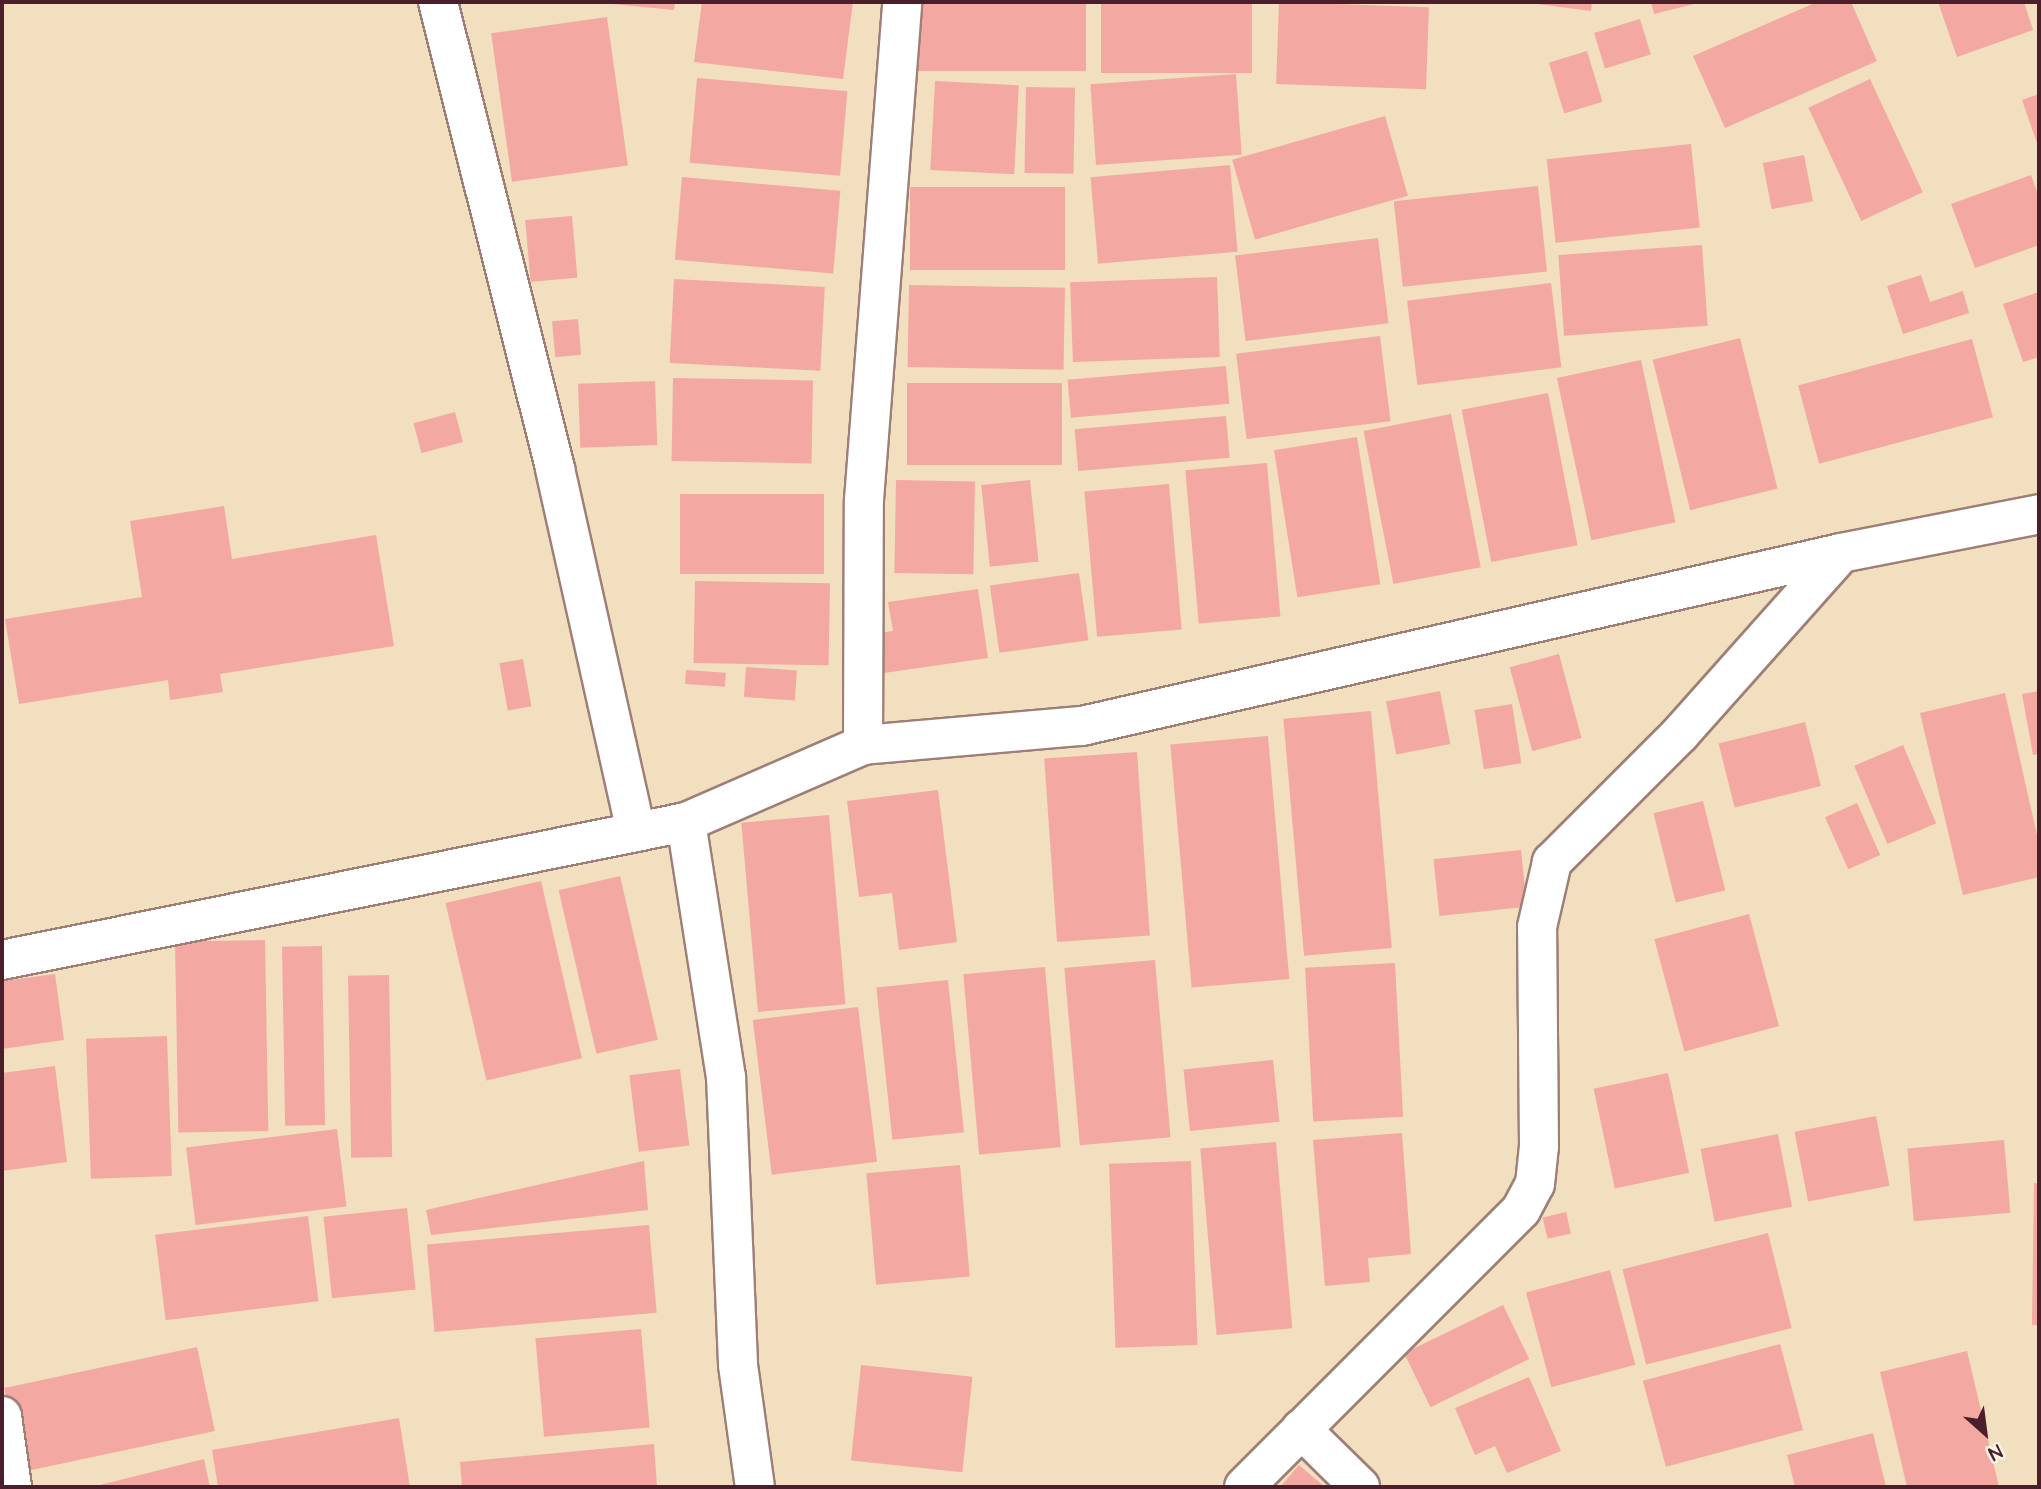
<!DOCTYPE html>
<html>
<head>
<meta charset="utf-8">
<style>
  body { margin:0 }
  #map { position:relative; width:2041px; height:1489px; overflow:hidden; background:#f1dfc0; font-family:"Architects Daughter",sans-serif }
  div>[style] { position:absolute }
  .building>* { inset:0; background:#f4a8a2; transform-origin:0 0 }
  .roads { filter:drop-shadow(2px 0 #9e7f76) drop-shadow(-2px 0 #9e7f76) drop-shadow(0 2px #9e7f76) drop-shadow(0 -2px #9e7f76) }
  .minor>* { height:38px; margin:-19px; padding:0 19px; transform-origin:19px; border-radius:19px; background:#fff }
  .tertiary>* { height:38px; margin:-19px; padding:0 19px; transform-origin:19px; border-radius:19px; background:#fff }
  span { translate:-50% -50%; white-space:nowrap; text-align:center; line-height:1.15; -webkit-text-stroke:7px #fcf5e5; paint-order:stroke }
  .frame { position:absolute; inset:0; border:4px solid #4a1f2b; pointer-events:none }
  .north { position:absolute; left:1950px; top:1398px; width:70px; height:70px; -webkit-text-stroke:5px #fcf5e5; paint-order:stroke; rotate:152deg; font-size:19px; font-weight:700; line-height:28px; text-align:center; color:#4a1f2b }
  .north::after { content:''; display:block; margin:auto; width:24px; height:32px; background:#4a1f2b; clip-path:polygon(50% 0,100% 100%,50% 72%,0 100%) }
</style>
</head>
<body>
<div id="map">
  <div class="building">
    <div style="clip-path:polygon(592px 2px,675px 2px,674px 10px)"></div>
    <div style="clip-path:polygon(702px 2px,853px 2px,843px 79px,694px 62px)"></div>
    <div style="left:916px;top:2px;width:170px;height:69px"></div>
    <div style="left:1101px;top:2px;width:151px;height:71px"></div>
    <div style="left:1279px;top:2px;width:150px;height:82px;rotate:2deg"></div>
    <div style="clip-path:polygon(1523px 2px,1592px 2px,1591px 11px)"></div>
    <div style="clip-path:polygon(1651px 2px,1698px 2px,1698px 3px,1654px 14px)"></div>
    <div style="clip-path:polygon(1817px 2px,1851px 2px,1877px 61px,1725px 128px,1693px 56px)"></div>
    <div style="clip-path:polygon(1938px 2px,2024px 2px,2033px 30px,1957px 57px)"></div>
    <div style="left:607px;top:17px;width:150px;height:117px;rotate:82deg"></div>
    <div style="left:1640px;top:19px;width:37px;height:48px;rotate:73deg"></div>
    <div style="left:1587px;top:51px;width:53px;height:40px;rotate:73deg"></div>
    <div style="left:1236px;top:74px;width:81px;height:146px;rotate:86deg"></div>
    <div style="left:697px;top:78px;width:151px;height:85px;rotate:5deg"></div>
    <div style="left:1870px;top:79px;width:125px;height:68px;rotate:65deg"></div>
    <div style="left:935px;top:81px;width:84px;height:89px;rotate:3deg"></div>
    <div style="left:1026px;top:87px;width:49px;height:86px;rotate:1deg"></div>
    <div style="clip-path:polygon(2039px 94px,2039px 149px,2022px 100px)"></div>
    <div style="left:1385px;top:116px;width:83px;height:159px;rotate:74deg"></div>
    <div style="left:1691px;top:144px;width:84px;height:145px;rotate:84deg"></div>
    <div style="left:1804px;top:155px;width:47px;height:42px;rotate:79deg"></div>
    <div style="left:1230px;top:165px;width:87px;height:140px;rotate:85deg"></div>
    <div style="clip-path:polygon(2031px 175px,2039px 197px,2039px 245px,1975px 268px,1951px 204px)"></div>
    <div style="left:682px;top:177px;width:159px;height:83px;rotate:5deg"></div>
    <div style="left:1538px;top:186px;width:86px;height:145px;rotate:84deg"></div>
    <div style="left:910px;top:187px;width:155px;height:83px"></div>
    <div style="left:572px;top:216px;width:62px;height:47px;rotate:85deg"></div>
    <div style="left:1378px;top:238px;width:86px;height:144px;rotate:83deg"></div>
    <div style="left:1702px;top:245px;width:81px;height:144px;rotate:86deg"></div>
    <div style="clip-path:polygon(1921px 275px,1930px 302px,1963px 291px,1969px 313px,1903px 334px,1887px 286px)"></div>
    <div style="left:1217px;top:277px;width:80px;height:147px;rotate:88deg"></div>
    <div style="left:674px;top:279px;width:151px;height:84px;rotate:3deg"></div>
    <div style="left:1551px;top:283px;width:85px;height:145px;rotate:83deg"></div>
    <div style="left:909px;top:285px;width:156px;height:82px;rotate:1deg"></div>
    <div style="clip-path:polygon(2039px 292px,2039px 357px,2023px 362px,2003px 304px)"></div>
    <div style="left:578px;top:319px;width:36px;height:26px;rotate:85deg"></div>
    <div style="left:1380px;top:336px;width:86px;height:145px;rotate:83deg"></div>
    <div style="left:1740px;top:338px;width:155px;height:90px;rotate:76deg"></div>
    <div style="left:1972px;top:339px;width:81px;height:180px;rotate:75deg"></div>
    <div style="left:1641px;top:360px;width:166px;height:86px;rotate:78deg"></div>
    <div style="left:1226px;top:366px;width:38px;height:159px;rotate:85deg"></div>
    <div style="left:673px;top:378px;width:140px;height:83px;rotate:1deg"></div>
    <div style="left:655px;top:381px;width:64px;height:77px;rotate:88deg"></div>
    <div style="left:907px;top:383px;width:155px;height:82px"></div>
    <div style="left:1548px;top:393px;width:155px;height:88px;rotate:79deg"></div>
    <div style="left:455px;top:412px;width:31px;height:43px;rotate:75deg"></div>
    <div style="left:1451px;top:414px;width:156px;height:89px;rotate:79deg"></div>
    <div style="left:1226px;top:416px;width:42px;height:152px;rotate:85deg"></div>
    <div style="left:1357px;top:437px;width:149px;height:84px;rotate:81deg"></div>
    <div style="left:1267px;top:463px;width:154px;height:82px;rotate:85deg"></div>
    <div style="left:896px;top:480px;width:79px;height:93px;rotate:1deg"></div>
    <div style="left:1030px;top:480px;width:82px;height:49px;rotate:84deg"></div>
    <div style="left:1169px;top:484px;width:146px;height:85px;rotate:85deg"></div>
    <div style="left:680px;top:494px;width:144px;height:80px"></div>
    <div style="clip-path:polygon(224px 506px,232px 559px,376px 535px,394px 646px,220px 674px,223px 692px,170px 700px,168px 680px,19px 704px,5px 619px,142px 597px,130px 521px)"></div>
    <div style="left:1079px;top:573px;width:68px;height:90px;rotate:82deg"></div>
    <div style="left:695px;top:581px;width:135px;height:82px;rotate:1deg"></div>
    <div style="clip-path:polygon(978px 589px,988px 658px,884px 673px,878px 633px,893px 631px,888px 602px)"></div>
    <div style="left:1559px;top:654px;width:87px;height:51px;rotate:75deg"></div>
    <div style="left:523px;top:659px;width:48px;height:24px;rotate:80deg"></div>
    <div style="left:746px;top:667px;width:51px;height:30px;rotate:4deg"></div>
    <div style="left:686px;top:670px;width:40px;height:14px;rotate:4deg"></div>
    <div style="left:1440px;top:691px;width:54px;height:55px;rotate:79deg"></div>
    <div style="clip-path:polygon(2039px 691px,2039px 754px,2033px 755px,2022px 694px)"></div>
    <div style="clip-path:polygon(2005px 693px,2039px 844px,2039px 877px,1963px 895px,1920px 713px)"></div>
    <div style="left:1512px;top:704px;width:60px;height:38px;rotate:81deg"></div>
    <div style="left:1371px;top:711px;width:238px;height:88px;rotate:85deg"></div>
    <div style="left:1805px;top:722px;width:66px;height:89px;rotate:76deg"></div>
    <div style="left:1268px;top:736px;width:244px;height:98px;rotate:85deg"></div>
    <div style="left:1903px;top:745px;width:85px;height:53px;rotate:67deg"></div>
    <div style="left:1137px;top:752px;width:184px;height:93px;rotate:86deg"></div>
    <div style="clip-path:polygon(938px 790px,957px 942px,899px 950px,892px 893px,859px 897px,847px 801px)"></div>
    <div style="left:1703px;top:801px;width:92px;height:51px;rotate:76deg"></div>
    <div style="left:1857px;top:803px;width:57px;height:35px;rotate:66deg"></div>
    <div style="left:829px;top:815px;width:190px;height:88px;rotate:85deg"></div>
    <div style="left:1521px;top:850px;width:57px;height:88px;rotate:84deg"></div>
    <div style="left:620px;top:876px;width:168px;height:63px;rotate:77deg"></div>
    <div style="left:541px;top:881px;width:182px;height:98px;rotate:77deg"></div>
    <div style="left:1749px;top:914px;width:116px;height:98px;rotate:75deg"></div>
    <div style="left:265px;top:940px;width:191px;height:90px;rotate:89deg"></div>
    <div style="left:322px;top:946px;width:179px;height:40px;rotate:89deg"></div>
    <div style="left:1155px;top:960px;width:178px;height:91px;rotate:85deg"></div>
    <div style="left:1395px;top:963px;width:154px;height:90px;rotate:87deg"></div>
    <div style="left:1045px;top:967px;width:181px;height:82px;rotate:85deg"></div>
    <div style="clip-path:polygon(55px 974px,64px 1040px,2px 1049px,2px 981px)"></div>
    <div style="left:389px;top:975px;width:182px;height:41px;rotate:89deg"></div>
    <div style="left:948px;top:980px;width:153px;height:72px;rotate:84deg"></div>
    <div style="left:858px;top:1007px;width:156px;height:106px;rotate:83deg"></div>
    <div style="left:167px;top:1036px;width:140px;height:81px;rotate:88deg"></div>
    <div style="left:1273px;top:1060px;width:62px;height:90px;rotate:84deg"></div>
    <div style="clip-path:polygon(55px 1066px,67px 1162px,2px 1171px,2px 1073px)"></div>
    <div style="left:680px;top:1069px;width:77px;height:51px;rotate:83deg"></div>
    <div style="left:1668px;top:1073px;width:102px;height:76px;rotate:78deg"></div>
    <div style="left:1876px;top:1116px;width:71px;height:83px;rotate:79deg"></div>
    <div style="left:337px;top:1129px;width:78px;height:152px;rotate:83deg"></div>
    <div style="clip-path:polygon(1402px 1133px,1411px 1254px,1368px 1258px,1370px 1282px,1325px 1286px,1313px 1140px)"></div>
    <div style="left:1778px;top:1134px;width:74px;height:79px;rotate:79deg"></div>
    <div style="left:2004px;top:1140px;width:73px;height:97px;rotate:85deg"></div>
    <div style="left:1276px;top:1142px;width:187px;height:76px;rotate:85deg"></div>
    <div style="clip-path:polygon(644px 1161px,648px 1210px,431px 1235px,426px 1210px)"></div>
    <div style="left:1191px;top:1161px;width:184px;height:82px;rotate:88deg"></div>
    <div style="left:960px;top:1165px;width:112px;height:94px;rotate:85deg"></div>
    <div style="clip-path:polygon(2034px 1183px,2039px 1184px,2039px 1325px,2032px 1325px)"></div>
    <div style="left:407px;top:1208px;width:82px;height:84px;rotate:84deg"></div>
    <div style="left:1566px;top:1212px;width:22px;height:24px;rotate:77deg"></div>
    <div style="left:308px;top:1216px;width:86px;height:154px;rotate:83deg"></div>
    <div style="left:649px;top:1225px;width:88px;height:223px;rotate:85deg"></div>
    <div style="left:1768px;top:1233px;width:98px;height:150px;rotate:76deg"></div>
    <div style="left:1610px;top:1270px;width:98px;height:87px;rotate:75deg"></div>
    <div style="left:1503px;top:1305px;width:60px;height:110px;rotate:64deg"></div>
    <div style="left:641px;top:1329px;width:99px;height:106px;rotate:85deg"></div>
    <div style="left:1780px;top:1344px;width:89px;height:142px;rotate:75deg"></div>
    <div style="left:197px;top:1347px;width:86px;height:197px;rotate:78deg"></div>
    <div style="clip-path:polygon(1967px 1351px,1999px 1487px,1907px 1487px,1880px 1372px)"></div>
    <div style="left:861px;top:1365px;width:112px;height:96px;rotate:6deg"></div>
    <div style="clip-path:polygon(1529px 1377px,1561px 1451px,1507px 1473px,1495px 1446px,1475px 1455px,1455px 1408px)"></div>
    <div style="clip-path:polygon(399px 1418px,410px 1487px,218px 1487px,212px 1450px)"></div>
    <div style="clip-path:polygon(1873px 1433px,1886px 1487px,1795px 1487px,1787px 1455px)"></div>
    <div style="clip-path:polygon(654px 1444px,657px 1487px,462px 1487px,460px 1462px)"></div>
    <div style="clip-path:polygon(204px 1459px,210px 1487px,96px 1487px,96px 1486px)"></div>
    <div style="clip-path:polygon(1299px 1465px,1325px 1487px,1280px 1487px)"></div>
  </div>
  <div class="roads">
    <div class="minor">
      <div style="left:438px;top:2px;width:481px;rotate:75.9deg"></div>
      <div style="left:555px;top:469px;width:370px;rotate:77.4deg"></div>
      <div style="left:863px;top:745px;width:245px;rotate:-89.8deg"></div>
      <div style="left:864px;top:500px;width:499px;rotate:-85.6deg"></div>
      <div style="left:686px;top:822px;width:258px;rotate:81.1deg"></div>
      <div style="left:726px;top:1077px;width:288px;rotate:87.6deg"></div>
      <div style="left:738px;top:1365px;width:123px;rotate:82.1deg"></div>
      <div style="left:2px;top:1416px;width:72px;rotate:82deg"></div>
      <div style="left:1301px;top:1429px;width:83px;rotate:44.5deg"></div>
      <div style="left:1244px;top:1487px;width:392px;rotate:-45deg"></div>
      <div style="left:1521px;top:1210px;width:30px;rotate:-62deg"></div>
      <div style="left:1535px;top:1184px;width:37px;rotate:-84deg"></div>
      <div style="left:1539px;top:1147px;width:220px;rotate:-90.5deg"></div>
      <div style="left:1537px;top:927px;width:67px;rotate:-77deg"></div>
      <div style="left:1552px;top:862px;width:181px;rotate:-45deg"></div>
      <div style="left:1680px;top:734px;width:242px;rotate:-48.3deg"></div>
    </div>
    <div class="tertiary">
      <div style="left:2px;top:960px;width:698px;rotate:-11.41deg"></div>
      <div style="left:686px;top:822px;width:193px;rotate:-23.5deg"></div>
      <div style="left:863px;top:745px;width:220px;rotate:-5deg"></div>
      <div style="left:1082px;top:726px;width:778px;rotate:-12.84deg"></div>
      <div style="left:1841px;top:553px;width:202px;rotate:-11.1deg"></div>
    </div>
  </div>
  <div class="frame"></div>
  <div class="north">N</div>
</div>
</body>
</html>
